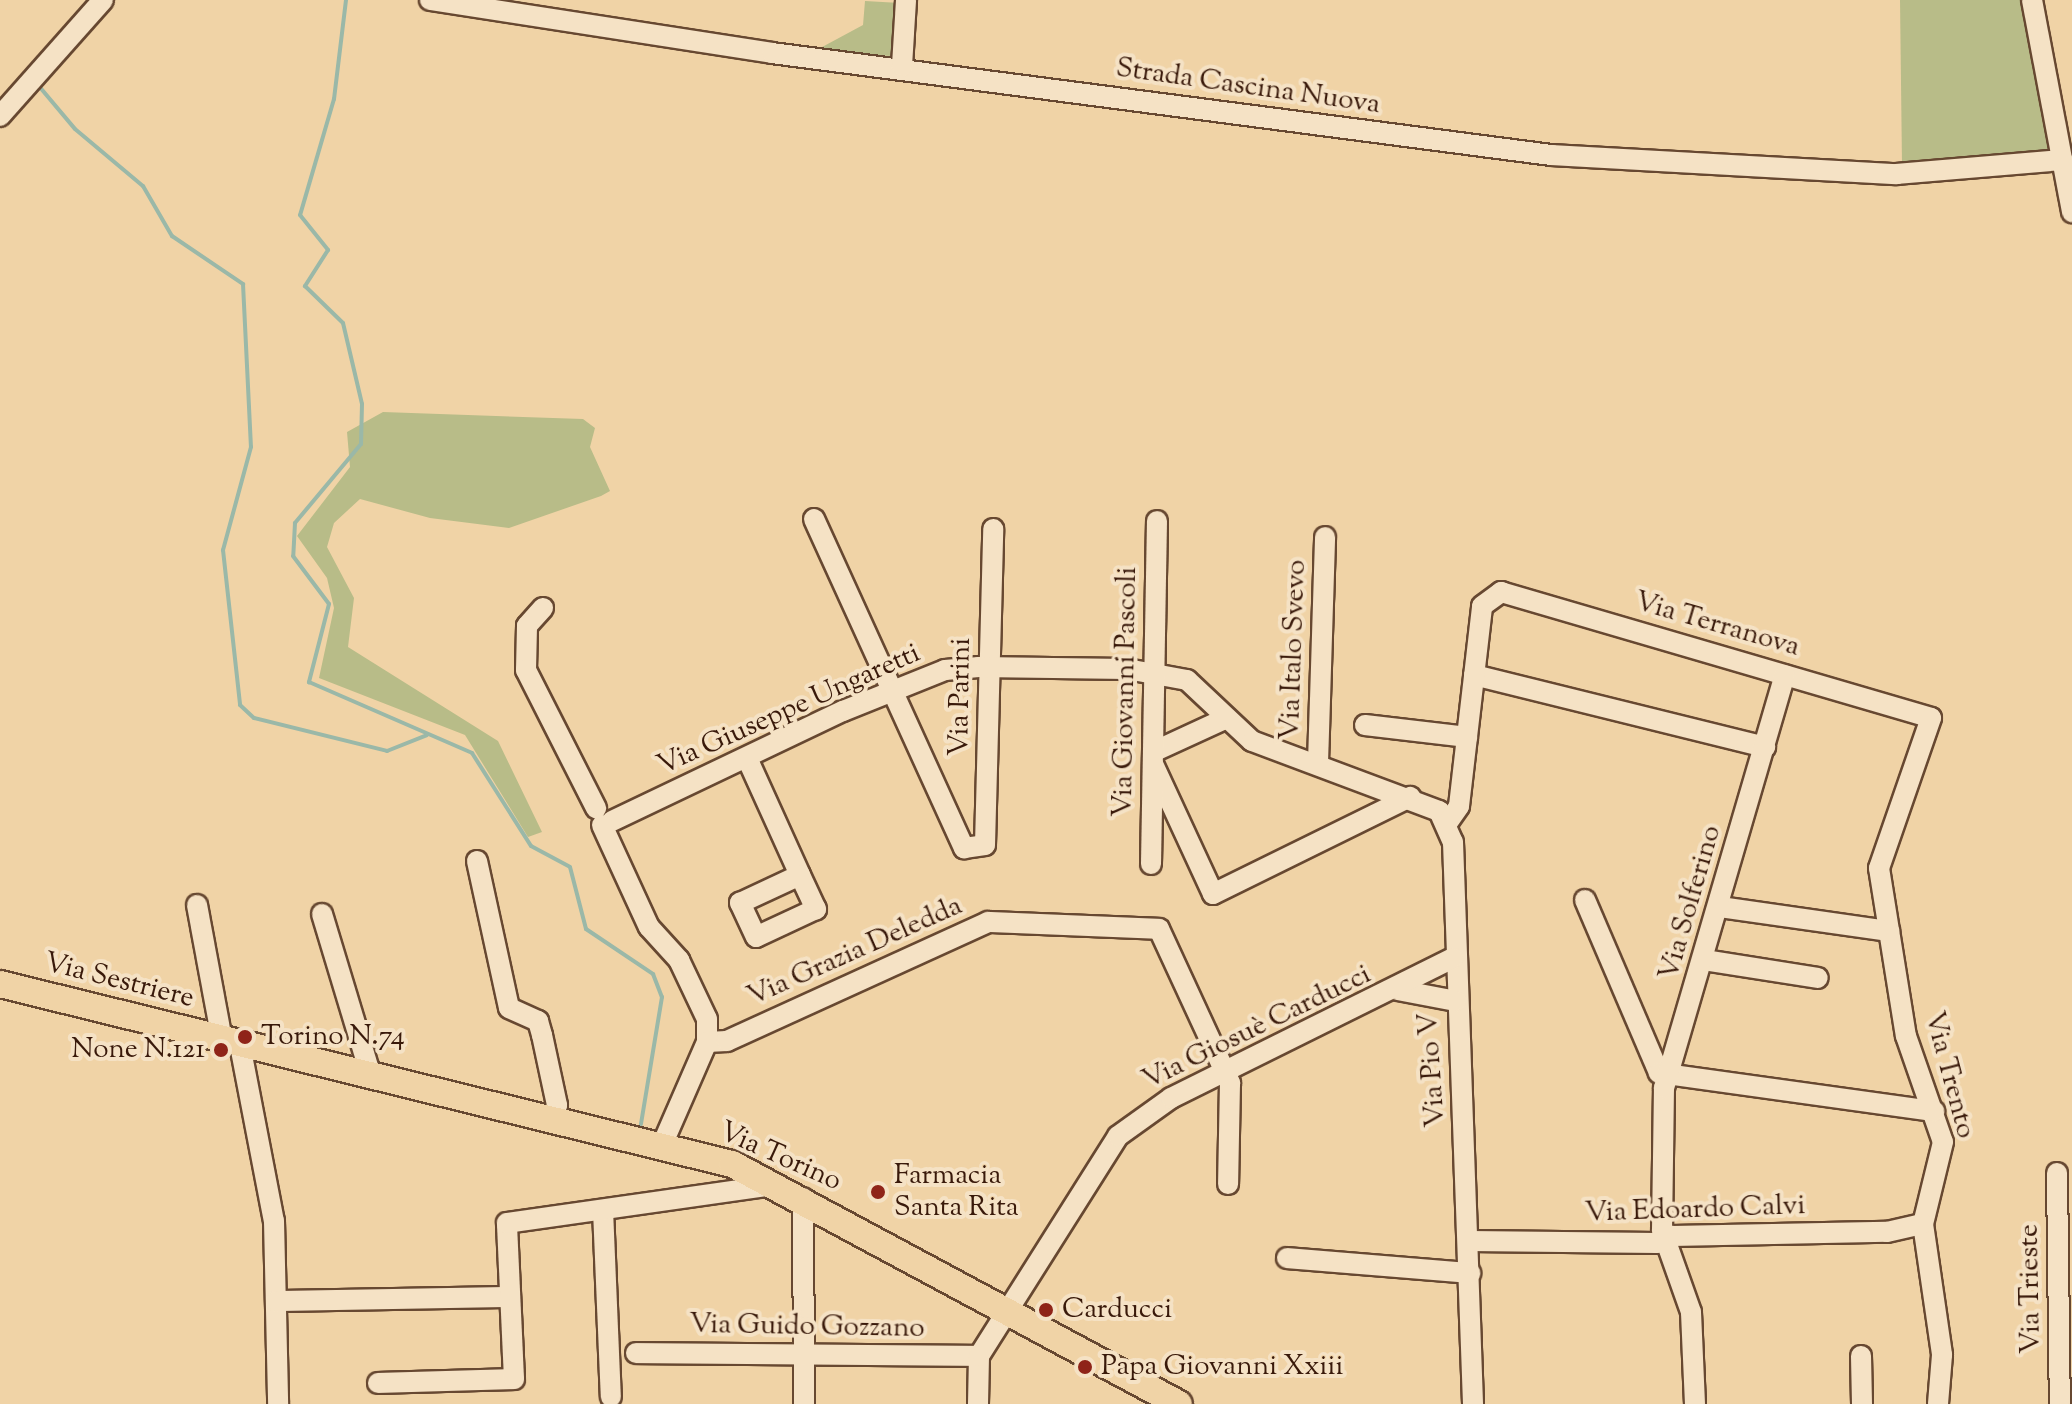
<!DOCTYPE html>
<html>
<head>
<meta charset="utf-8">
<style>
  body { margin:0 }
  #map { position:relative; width:2072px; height:1404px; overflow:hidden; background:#f0d3a6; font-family:"Sorts Mill Goudy",serif }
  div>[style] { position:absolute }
  .green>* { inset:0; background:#b8bc88 }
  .stream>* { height:4px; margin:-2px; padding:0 2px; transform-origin:2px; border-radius:2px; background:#9ab8a8 }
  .roads { filter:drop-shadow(2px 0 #674831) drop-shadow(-2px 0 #674831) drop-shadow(0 2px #674831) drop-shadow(0 -2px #674831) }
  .minor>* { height:20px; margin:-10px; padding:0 10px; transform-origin:10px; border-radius:10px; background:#f5e2c5 }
  .major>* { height:26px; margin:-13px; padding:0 13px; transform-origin:13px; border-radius:13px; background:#f0d3a6 }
  .dots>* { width:22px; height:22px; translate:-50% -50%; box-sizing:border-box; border:4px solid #f5e2c5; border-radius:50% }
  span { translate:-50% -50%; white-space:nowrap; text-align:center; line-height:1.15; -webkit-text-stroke:8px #f5e2c5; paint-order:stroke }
  .street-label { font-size:28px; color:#39190a }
  .poi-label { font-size:28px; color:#39190a }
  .left { translate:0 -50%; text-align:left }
  .right { translate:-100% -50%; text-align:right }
</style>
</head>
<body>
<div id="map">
  <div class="green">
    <div style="clip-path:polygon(1900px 0,2022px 0,2054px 149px,1902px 165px)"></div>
    <div style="clip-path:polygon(865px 1px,900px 3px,892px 56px,811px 53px,863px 25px)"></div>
    <div style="clip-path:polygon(383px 412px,583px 419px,595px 428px,590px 447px,610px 491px,601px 496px,509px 528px,430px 518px,360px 499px,334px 523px,327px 547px,354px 598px,348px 647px,498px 741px,542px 832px,528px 837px,465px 735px,319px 678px,334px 608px,327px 578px,297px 536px,350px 467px,347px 432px)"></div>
  </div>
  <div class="stream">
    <div style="left:346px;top:0;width:100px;rotate:96.9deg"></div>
    <div style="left:334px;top:99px;width:121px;rotate:106.3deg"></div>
    <div style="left:300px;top:215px;width:45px;rotate:51.3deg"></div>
    <div style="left:328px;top:250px;width:43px;rotate:122.6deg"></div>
    <div style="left:305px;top:286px;width:53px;rotate:44.2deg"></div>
    <div style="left:343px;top:323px;width:83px;rotate:76.8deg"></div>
    <div style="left:362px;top:404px;width:40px;rotate:91.4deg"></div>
    <div style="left:361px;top:444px;width:103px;rotate:129.9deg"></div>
    <div style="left:295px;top:523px;width:33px;rotate:93deg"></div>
    <div style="left:293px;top:556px;width:60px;rotate:53.1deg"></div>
    <div style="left:329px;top:604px;width:81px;rotate:104.4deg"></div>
    <div style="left:309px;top:682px;width:178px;rotate:23.5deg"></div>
    <div style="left:472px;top:753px;width:110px;rotate:57.6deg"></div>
    <div style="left:531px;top:846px;width:44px;rotate:28.3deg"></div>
    <div style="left:570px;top:867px;width:64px;rotate:75.5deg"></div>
    <div style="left:586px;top:929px;width:81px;rotate:33.9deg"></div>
    <div style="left:653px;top:974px;width:25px;rotate:69deg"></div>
    <div style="left:662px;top:997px;width:129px;rotate:99.4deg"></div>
    <div style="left:63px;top:30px;width:40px;rotate:-49deg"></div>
    <div style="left:38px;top:85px;width:57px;rotate:49.9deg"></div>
    <div style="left:75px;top:129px;width:89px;rotate:40deg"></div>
    <div style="left:143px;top:186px;width:58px;rotate:59.9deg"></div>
    <div style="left:172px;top:236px;width:86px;rotate:34.1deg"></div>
    <div style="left:243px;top:284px;width:163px;rotate:87.2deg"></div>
    <div style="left:251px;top:447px;width:107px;rotate:105.2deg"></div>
    <div style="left:223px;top:550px;width:156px;rotate:83.7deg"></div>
    <div style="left:240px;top:705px;width:19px;rotate:43deg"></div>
    <div style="left:254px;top:718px;width:137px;rotate:13.9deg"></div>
    <div style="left:387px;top:751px;width:43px;rotate:-21.8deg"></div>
  </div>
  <div class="roads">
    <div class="minor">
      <div style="left:430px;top:0;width:346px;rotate:8.8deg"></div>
      <div style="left:772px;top:53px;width:786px;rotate:7.46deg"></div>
      <div style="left:1551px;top:155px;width:346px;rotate:3.2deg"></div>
      <div style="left:1896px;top:174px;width:167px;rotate:-4.8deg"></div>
      <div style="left:2032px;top:0;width:216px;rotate:79.3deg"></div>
      <div style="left:902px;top:66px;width:66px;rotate:-86.5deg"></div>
      <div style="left:0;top:116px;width:155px;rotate:-48.4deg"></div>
      <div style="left:814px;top:519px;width:362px;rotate:65.5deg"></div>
      <div style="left:964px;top:848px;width:21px;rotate:-8deg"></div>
      <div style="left:985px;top:845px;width:316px;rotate:-88.5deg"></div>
      <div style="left:543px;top:608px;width:24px;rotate:132deg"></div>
      <div style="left:527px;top:626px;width:44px;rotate:91.3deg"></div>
      <div style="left:526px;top:670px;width:155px;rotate:63.1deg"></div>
      <div style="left:1474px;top:675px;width:300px;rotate:13.9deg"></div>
      <div style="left:1365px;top:725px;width:103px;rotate:6.7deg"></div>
      <div style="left:1153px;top:752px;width:81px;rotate:-24.7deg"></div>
      <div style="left:747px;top:758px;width:128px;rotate:65.6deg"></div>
      <div style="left:1318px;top:763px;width:226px;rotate:-88.2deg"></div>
      <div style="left:1153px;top:764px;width:143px;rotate:65.2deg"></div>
      <div style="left:1213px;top:894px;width:220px;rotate:-26.2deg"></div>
      <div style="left:612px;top:821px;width:256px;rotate:-25.5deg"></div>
      <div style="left:843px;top:711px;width:110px;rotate:-21.9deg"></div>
      <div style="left:945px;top:670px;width:34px;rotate:-5deg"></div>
      <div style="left:979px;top:667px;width:148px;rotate:0.8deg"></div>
      <div style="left:1127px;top:669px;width:61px;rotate:10.4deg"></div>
      <div style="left:1187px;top:680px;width:89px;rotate:43.2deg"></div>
      <div style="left:1252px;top:741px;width:200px;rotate:20.5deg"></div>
      <div style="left:1439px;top:811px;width:34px;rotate:66deg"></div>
      <div style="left:1453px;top:842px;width:562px;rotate:87.96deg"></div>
      <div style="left:1448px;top:822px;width:19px;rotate:-55deg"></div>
      <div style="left:1459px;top:806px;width:201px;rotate:-83.4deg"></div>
      <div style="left:1482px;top:606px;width:24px;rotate:-36deg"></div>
      <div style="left:1501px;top:592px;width:448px;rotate:16.3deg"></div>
      <div style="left:1931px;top:718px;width:159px;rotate:109.1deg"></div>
      <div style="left:1879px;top:868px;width:170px;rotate:80.9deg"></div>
      <div style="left:1906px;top:1036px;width:112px;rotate:70.8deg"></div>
      <div style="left:1943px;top:1142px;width:84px;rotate:103.7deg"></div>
      <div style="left:1923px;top:1224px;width:132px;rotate:81.7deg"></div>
      <div style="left:1942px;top:1355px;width:49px;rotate:94.7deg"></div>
      <div style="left:602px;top:825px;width:112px;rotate:65.3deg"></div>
      <div style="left:649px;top:927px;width:45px;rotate:47.7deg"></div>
      <div style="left:679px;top:960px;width:65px;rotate:64.6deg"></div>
      <div style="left:707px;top:1019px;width:23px;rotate:90deg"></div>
      <div style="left:707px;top:1042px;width:112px;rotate:113.6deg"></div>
      <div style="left:477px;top:861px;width:150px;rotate:77.7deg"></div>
      <div style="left:509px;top:1008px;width:32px;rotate:24deg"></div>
      <div style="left:538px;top:1021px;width:15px;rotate:74deg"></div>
      <div style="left:542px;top:1035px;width:72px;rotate:77.9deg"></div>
      <div style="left:557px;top:1105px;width:16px;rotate:105deg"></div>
      <div style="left:1151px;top:864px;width:343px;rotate:-89deg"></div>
      <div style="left:800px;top:875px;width:38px;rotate:65deg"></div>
      <div style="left:816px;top:909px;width:66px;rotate:155deg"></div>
      <div style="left:756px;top:937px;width:38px;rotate:-115deg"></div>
      <div style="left:740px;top:903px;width:66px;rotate:-25deg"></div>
      <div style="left:1585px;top:900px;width:188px;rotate:66.8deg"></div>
      <div style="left:1659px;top:1073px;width:278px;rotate:7.9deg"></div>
      <div style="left:197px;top:905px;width:137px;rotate:79.5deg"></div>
      <div style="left:1720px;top:907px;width:171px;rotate:8.1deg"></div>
      <div style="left:322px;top:914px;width:169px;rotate:73.2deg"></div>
      <div style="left:1704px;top:960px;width:115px;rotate:9deg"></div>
      <div style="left:1398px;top:990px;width:59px;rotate:10.7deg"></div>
      <div style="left:707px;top:1042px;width:20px;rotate:-3deg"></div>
      <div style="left:727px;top:1041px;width:287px;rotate:-24.5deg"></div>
      <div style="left:988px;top:922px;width:171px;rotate:2.3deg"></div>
      <div style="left:1159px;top:929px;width:170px;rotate:65.2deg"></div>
      <div style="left:1230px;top:1083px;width:101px;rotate:91.1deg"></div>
      <div style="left:240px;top:1045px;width:179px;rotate:79.1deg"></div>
      <div style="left:274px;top:1221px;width:183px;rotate:88.7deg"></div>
      <div style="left:2057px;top:1173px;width:231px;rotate:89.3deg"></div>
      <div style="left:803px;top:1198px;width:206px;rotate:89.7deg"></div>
      <div style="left:603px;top:1210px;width:187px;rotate:87.6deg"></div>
      <div style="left:1469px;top:1241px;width:188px;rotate:0.6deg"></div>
      <div style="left:1657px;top:1243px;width:17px;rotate:-25deg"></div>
      <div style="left:1672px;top:1236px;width:215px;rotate:-1.1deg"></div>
      <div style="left:1887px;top:1232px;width:37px;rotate:-13deg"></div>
      <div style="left:1287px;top:1258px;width:184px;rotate:4.7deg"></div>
      <div style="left:276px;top:1301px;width:234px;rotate:-1deg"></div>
      <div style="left:636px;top:1353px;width:343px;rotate:0.5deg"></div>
      <div style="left:1861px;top:1356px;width:48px;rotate:88.8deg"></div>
      <div style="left:378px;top:1383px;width:136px;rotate:-1.7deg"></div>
      <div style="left:514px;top:1379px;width:156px;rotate:-92.6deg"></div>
      <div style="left:507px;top:1223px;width:271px;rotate:-8.1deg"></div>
      <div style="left:978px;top:1404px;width:48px;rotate:-88.8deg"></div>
      <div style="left:979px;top:1356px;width:260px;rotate:-57.7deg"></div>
      <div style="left:1118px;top:1136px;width:65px;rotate:-35.6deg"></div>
      <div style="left:1171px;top:1098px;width:315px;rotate:-26.4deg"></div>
      <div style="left:1695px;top:1404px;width:92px;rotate:-92.5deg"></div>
      <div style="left:1691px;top:1312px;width:87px;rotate:-109.5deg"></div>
      <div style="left:1662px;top:1230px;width:142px;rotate:-89.2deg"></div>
      <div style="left:1664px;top:1088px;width:430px;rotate:-73.7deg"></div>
    </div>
    <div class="major">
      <div style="left:0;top:984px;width:754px;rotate:13.82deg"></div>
      <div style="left:732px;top:1164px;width:507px;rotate:28.23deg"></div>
    </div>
  </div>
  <div class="dots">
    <div style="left:245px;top:1037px;background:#8f2418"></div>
    <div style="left:221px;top:1050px;background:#8f2418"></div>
    <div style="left:878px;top:1192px;background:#8f2418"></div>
    <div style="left:1046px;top:1310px;background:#8f2418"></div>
    <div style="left:1085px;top:1367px;background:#8f2418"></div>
  </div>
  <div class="street-label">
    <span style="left:1248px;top:87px;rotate:8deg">Strada Cascina Nuova</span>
    <span style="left:1717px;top:625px;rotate:16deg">Via Terranova</span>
    <span style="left:1294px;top:650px;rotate:-88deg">Via Italo Svevo</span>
    <span style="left:1126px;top:692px;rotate:-89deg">Via Giovanni Pascoli</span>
    <span style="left:961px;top:697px;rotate:-89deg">Via Parini</span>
    <span style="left:789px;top:710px;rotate:-24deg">Via Giuseppe Ungaretti</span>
    <span style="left:1691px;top:903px;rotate:-74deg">Via Solferino</span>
    <span style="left:855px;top:952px;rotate:-24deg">Via Grazia Deledda</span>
    <span style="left:119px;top:981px;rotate:14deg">Via Sestriere</span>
    <span style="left:1257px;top:1028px;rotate:-26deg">Via Giosuè Carducci</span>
    <span style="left:1433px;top:1070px;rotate:-94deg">Via Pio V</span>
    <span style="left:1949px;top:1075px;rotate:75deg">Via Trento</span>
    <span style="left:780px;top:1157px;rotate:24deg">Via Torino</span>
    <span style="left:1695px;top:1210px;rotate:-2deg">Via Edoardo Calvi</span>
    <span style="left:2031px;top:1289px;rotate:-91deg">Via Trieste</span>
    <span style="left:807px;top:1327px;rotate:1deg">Via Guido Gozzano</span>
  </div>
  <div class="poi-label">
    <span class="left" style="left:261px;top:1037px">Torino N.74</span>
    <span class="right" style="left:205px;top:1050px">None N.121</span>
    <span class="left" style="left:894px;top:1192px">Farmacia<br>Santa Rita</span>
    <span class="left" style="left:1062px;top:1310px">Carducci</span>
    <span class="left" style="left:1101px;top:1367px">Papa Giovanni Xxiii</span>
  </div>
</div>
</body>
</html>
